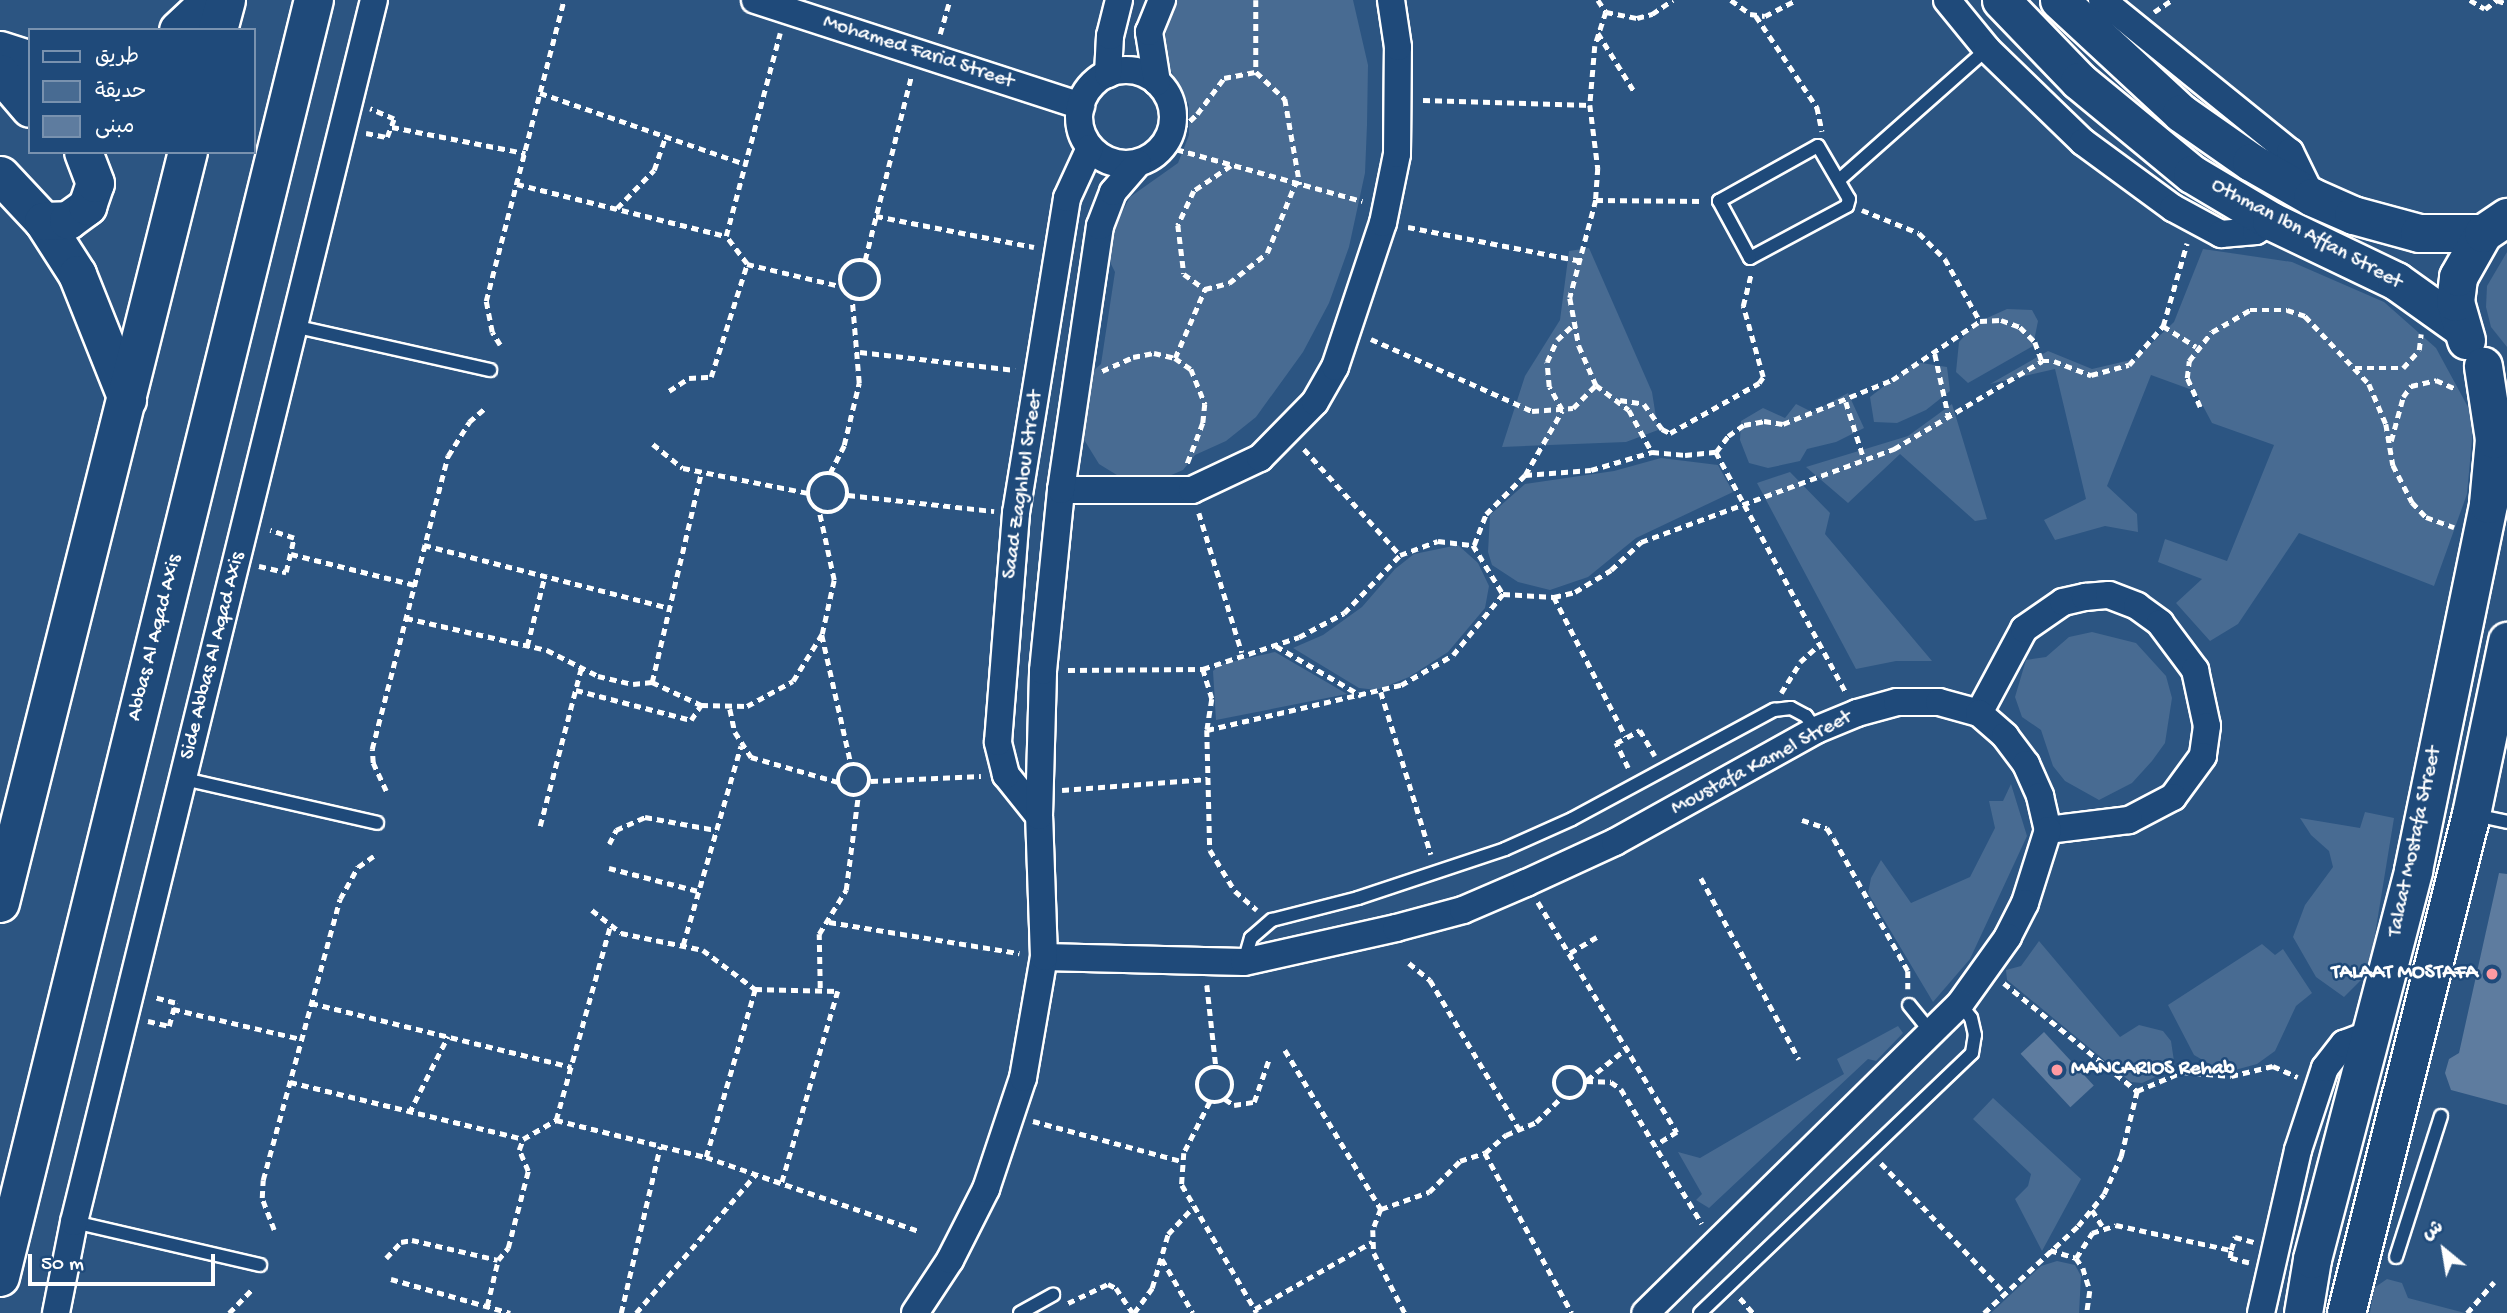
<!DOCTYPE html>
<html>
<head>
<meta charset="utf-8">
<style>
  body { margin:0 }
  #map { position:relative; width:2507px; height:1313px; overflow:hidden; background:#2c5582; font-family:"Gochi Hand","Playpen Sans Arabic",sans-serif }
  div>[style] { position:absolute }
  .green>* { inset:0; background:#486b92 }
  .building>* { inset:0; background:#5e7c9f; transform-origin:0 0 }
  .path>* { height:4.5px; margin-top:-2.25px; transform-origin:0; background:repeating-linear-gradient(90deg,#fff 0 7px,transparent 0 12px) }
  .path>.ring { margin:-2.25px; padding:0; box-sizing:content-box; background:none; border:4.5px solid #fff; border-radius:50% }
  .roads { filter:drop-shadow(2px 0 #fff) drop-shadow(-2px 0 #fff) drop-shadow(0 2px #fff) drop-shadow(0 -2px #fff) }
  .lane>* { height:12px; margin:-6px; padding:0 6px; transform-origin:6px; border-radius:6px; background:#1f4a7a }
  .street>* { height:26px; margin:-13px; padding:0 13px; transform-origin:13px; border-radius:13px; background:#1f4a7a }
  .street>.ring { margin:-13px; padding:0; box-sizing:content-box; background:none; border:26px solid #1f4a7a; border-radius:50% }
  .secondary>* { height:37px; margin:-18.5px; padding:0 18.5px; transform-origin:18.5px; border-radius:18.5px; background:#1f4a7a }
  .primary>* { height:38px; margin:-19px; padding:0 19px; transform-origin:19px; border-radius:19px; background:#1f4a7a }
  .dots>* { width:19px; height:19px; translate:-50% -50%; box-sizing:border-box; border:4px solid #1f4a7a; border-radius:50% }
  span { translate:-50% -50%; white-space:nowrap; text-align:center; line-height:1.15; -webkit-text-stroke:5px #1f4a7a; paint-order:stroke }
  .street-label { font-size:21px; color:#fff }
  .poi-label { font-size:21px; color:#fff; font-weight:700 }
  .right { translate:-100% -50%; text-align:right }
  .left { translate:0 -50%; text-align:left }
  .legend { position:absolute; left:28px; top:28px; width:228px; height:126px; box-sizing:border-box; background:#1f4a7a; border:2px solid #7992af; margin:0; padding:9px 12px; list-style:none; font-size:21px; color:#fff }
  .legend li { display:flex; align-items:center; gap:14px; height:35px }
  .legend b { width:35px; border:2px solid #7992af }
  .north { position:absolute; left:2409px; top:1215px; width:70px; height:70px; -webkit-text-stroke:5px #1f4a7a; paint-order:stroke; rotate:330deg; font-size:19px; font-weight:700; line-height:28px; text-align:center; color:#fff }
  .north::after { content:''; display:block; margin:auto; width:24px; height:32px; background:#fff; clip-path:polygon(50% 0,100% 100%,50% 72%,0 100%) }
  .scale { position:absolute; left:28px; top:1254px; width:187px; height:32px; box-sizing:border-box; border:4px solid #fff; border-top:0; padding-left:9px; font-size:21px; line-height:24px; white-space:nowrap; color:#fff; -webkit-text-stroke:5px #1f4a7a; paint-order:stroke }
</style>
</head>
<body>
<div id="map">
  <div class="green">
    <div style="clip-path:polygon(1176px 0,1353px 0,1368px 65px,1367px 125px,1365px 173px,1349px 247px,1329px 303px,1303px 352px,1256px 417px,1226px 441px,1195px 455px,1183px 470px,1155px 482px,1125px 480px,1099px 464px,1083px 438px,1092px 372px,1101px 364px,1115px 272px,1108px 258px,1117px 222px,1130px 197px,1178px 163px,1189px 135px,1189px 105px,1168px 65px,1163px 42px)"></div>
    <div style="clip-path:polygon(1589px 248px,1652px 392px,1658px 430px,1626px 442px,1502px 447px,1525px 376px,1560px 320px,1569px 251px)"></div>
    <div style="clip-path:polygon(2203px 249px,2292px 262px,2384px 302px,2436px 348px,2474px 418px,2467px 494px,2434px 586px,2299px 533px,2238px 624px,2210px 641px,2176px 603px,2202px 579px,2158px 562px,2165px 539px,2227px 561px,2274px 445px,2212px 423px,2195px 391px,2151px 375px,2107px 486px,2137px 514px,2138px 532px,2105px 526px,2055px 540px,2044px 520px,2086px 499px,2055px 369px,1990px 384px,2048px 351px,2092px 369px,2135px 359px,2174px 322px)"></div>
    <div style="clip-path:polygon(2507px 252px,2507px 347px,2491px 327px,2486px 307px,2487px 286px)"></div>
    <div style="clip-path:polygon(2007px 309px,2032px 310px,2038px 321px,2033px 346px,1968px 383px,1956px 372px,1959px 342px,1976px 323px)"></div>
    <div style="clip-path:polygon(1915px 362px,1947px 367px,1950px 391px,1926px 410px,1897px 423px,1874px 422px,1870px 397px)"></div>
    <div style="clip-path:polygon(1848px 393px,1864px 428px,1836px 442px,1807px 449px,1800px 461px,1768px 468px,1749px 463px,1740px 440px,1741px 421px,1763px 408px,1785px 418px,1796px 404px,1812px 412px)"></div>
    <div style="clip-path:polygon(1952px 404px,1987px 519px,1975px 521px,1900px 454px,1848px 503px,1806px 467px,1908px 436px)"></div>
    <div style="clip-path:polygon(1661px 458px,1718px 465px,1733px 492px,1636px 538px,1588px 577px,1550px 590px,1518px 582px,1492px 565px,1488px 552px,1490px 515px,1525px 484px,1614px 471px)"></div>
    <div style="clip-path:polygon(1790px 472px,1830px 513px,1825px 534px,1932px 661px,1896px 661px,1856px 669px,1757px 483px)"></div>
    <div style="clip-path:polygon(1458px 545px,1478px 563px,1489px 586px,1485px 608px,1448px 652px,1409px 677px,1377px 690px,1359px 688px,1293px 648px,1323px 635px,1362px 607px,1395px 569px,1414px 554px)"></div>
    <div style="clip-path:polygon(2092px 632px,2136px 643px,2166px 676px,2172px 698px,2165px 743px,2152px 761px,2132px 783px,2099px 800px,2065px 781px,2053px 766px,2041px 730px,2022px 717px,2015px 697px,2026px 660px,2046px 657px,2069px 637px)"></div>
    <div style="clip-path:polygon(1275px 652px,1347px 694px,1216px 720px,1213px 671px,1221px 664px)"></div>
    <div style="clip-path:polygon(2011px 784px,2027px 836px,1970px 959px,1933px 1002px,1868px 893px,1871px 878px,1881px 860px,1911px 903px,1970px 877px,1995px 828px,1989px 801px,2003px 801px)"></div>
    <div style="clip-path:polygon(2365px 812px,2394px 818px,2371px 959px,2361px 980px,2344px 997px,2316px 977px,2293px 937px,2305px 905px,2333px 867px,2329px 851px,2311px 835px,2300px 818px,2360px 828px)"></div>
    <div style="clip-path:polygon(2039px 941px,2120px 1037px,2139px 1025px,2163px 1031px,2171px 1041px,2175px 1068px,2142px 1083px,2131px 1082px,2007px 980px,2006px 970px,2021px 966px)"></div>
    <div style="clip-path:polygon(2262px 944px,2275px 955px,2283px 949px,2312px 993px,2296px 1006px,2275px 1051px,2257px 1064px,2235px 1070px,2213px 1066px,2194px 1055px,2168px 1005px)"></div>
    <div style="clip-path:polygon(1898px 1026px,1903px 1033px,1876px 1061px,1868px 1059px,1709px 1208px,1696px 1200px,1702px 1194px,1678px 1152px,1700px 1158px,1844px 1074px,1837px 1059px)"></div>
    <div style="clip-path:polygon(1993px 1098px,2081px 1179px,2042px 1251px,2015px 1199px,2028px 1186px,2031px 1174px,1973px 1119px)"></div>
    <div style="clip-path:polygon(2057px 1261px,2075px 1265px,2081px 1276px,2079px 1313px,1991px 1313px,2041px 1266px)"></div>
    <div style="clip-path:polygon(2387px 1279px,2402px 1283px,2408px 1298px,2465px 1313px,2370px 1313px,2374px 1288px)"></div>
  </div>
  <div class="building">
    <div style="clip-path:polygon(2499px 873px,2507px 874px,2507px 1105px,2451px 1090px,2445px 1073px,2449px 1059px,2459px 1053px)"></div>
    <div style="left:2044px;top:1032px;width:73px;height:32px;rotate:47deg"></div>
  </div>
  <div class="path">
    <div style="left:1256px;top:0;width:72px;rotate:90deg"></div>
    <div style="left:1598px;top:0;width:14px;rotate:56deg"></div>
    <div style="left:1606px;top:12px;width:32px;rotate:11deg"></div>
    <div style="left:1637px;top:18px;width:16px;rotate:-15deg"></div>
    <div style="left:1652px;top:14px;width:25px;rotate:-34deg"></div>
    <div style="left:1731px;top:0;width:24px;rotate:36deg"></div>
    <div style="left:1750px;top:14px;width:15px;rotate:8deg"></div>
    <div style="left:1765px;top:16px;width:35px;rotate:-27deg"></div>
    <div style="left:2470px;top:0;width:17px;rotate:31deg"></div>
    <div style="left:2485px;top:9px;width:15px;rotate:-37deg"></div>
    <div style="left:2497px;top:0;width:11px;rotate:22deg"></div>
    <div style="left:1606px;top:12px;width:36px;rotate:108deg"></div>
    <div style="left:1595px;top:46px;width:59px;rotate:94.8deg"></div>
    <div style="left:1590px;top:105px;width:64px;rotate:82.8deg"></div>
    <div style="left:1598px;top:168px;width:32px;rotate:94deg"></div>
    <div style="left:1596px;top:200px;width:101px;rotate:104.9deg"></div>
    <div style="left:1570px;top:298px;width:49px;rotate:79.4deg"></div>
    <div style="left:1579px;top:346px;width:43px;rotate:66.4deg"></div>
    <div style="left:1596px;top:385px;width:41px;rotate:37.1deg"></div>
    <div style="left:1629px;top:410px;width:48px;rotate:61.3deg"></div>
    <div style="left:2154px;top:12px;width:22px;rotate:-34deg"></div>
    <div style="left:1756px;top:16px;width:110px;rotate:56.2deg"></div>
    <div style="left:1817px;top:107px;width:25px;rotate:78deg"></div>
    <div style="left:1598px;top:33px;width:68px;rotate:58.2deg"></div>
    <div style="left:940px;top:34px;width:35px;rotate:-74deg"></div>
    <div style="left:540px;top:93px;width:217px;rotate:19.1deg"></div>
    <div style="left:1423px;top:100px;width:167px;rotate:1.7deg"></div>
    <div style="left:392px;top:127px;width:136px;rotate:11.1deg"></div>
    <div style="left:366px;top:133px;width:21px;rotate:11deg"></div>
    <div style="left:387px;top:137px;width:19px;rotate:-69deg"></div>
    <div style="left:394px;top:119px;width:26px;rotate:-157deg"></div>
    <div style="left:1164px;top:146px;width:46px;rotate:-44.1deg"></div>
    <div style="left:1197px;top:114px;width:45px;rotate:-53.1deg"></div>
    <div style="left:1224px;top:78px;width:33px;rotate:-11deg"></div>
    <div style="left:1256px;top:72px;width:40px;rotate:43deg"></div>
    <div style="left:1285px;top:99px;width:87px;rotate:80.1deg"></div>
    <div style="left:1165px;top:146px;width:205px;rotate:15.6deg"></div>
    <div style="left:1231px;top:166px;width:45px;rotate:146deg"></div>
    <div style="left:1194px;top:191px;width:38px;rotate:115deg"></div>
    <div style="left:1178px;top:225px;width:49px;rotate:83deg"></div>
    <div style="left:1184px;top:274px;width:26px;rotate:36deg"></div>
    <div style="left:1205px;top:289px;width:25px;rotate:-14deg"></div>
    <div style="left:1229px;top:283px;width:48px;rotate:-38.3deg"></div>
    <div style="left:1267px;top:253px;width:74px;rotate:-67.9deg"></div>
    <div style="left:517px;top:184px;width:215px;rotate:14deg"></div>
    <div style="left:1596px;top:200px;width:108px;rotate:0.5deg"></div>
    <div style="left:617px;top:208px;width:53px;rotate:-45.8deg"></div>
    <div style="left:654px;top:170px;width:36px;rotate:-71deg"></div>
    <div style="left:1862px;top:210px;width:61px;rotate:22deg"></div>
    <div style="left:1919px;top:233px;width:37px;rotate:45deg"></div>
    <div style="left:1945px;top:259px;width:71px;rotate:60.6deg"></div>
    <div style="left:876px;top:216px;width:161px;rotate:11.1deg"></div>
    <div style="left:1408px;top:227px;width:177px;rotate:11.1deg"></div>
    <div class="ring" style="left:840px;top:260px;width:35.5px;height:35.5px"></div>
    <div style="left:865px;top:260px;width:189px;rotate:-75.9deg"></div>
    <div style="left:747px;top:264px;width:96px;rotate:13.3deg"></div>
    <div style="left:2163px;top:326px;width:39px;rotate:32deg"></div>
    <div style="left:1371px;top:339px;width:176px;rotate:24.1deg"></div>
    <div style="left:1532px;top:411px;width:41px;rotate:-4.2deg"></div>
    <div style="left:1573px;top:408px;width:33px;rotate:-45deg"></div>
    <div style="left:500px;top:345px;width:15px;rotate:-122deg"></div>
    <div style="left:492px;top:332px;width:32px;rotate:-101deg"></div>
    <div style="left:486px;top:301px;width:311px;rotate:-75.5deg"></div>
    <div style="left:860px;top:352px;width:156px;rotate:6.6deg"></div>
    <div style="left:1935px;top:354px;width:66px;rotate:77.7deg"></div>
    <div style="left:1175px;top:358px;width:75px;rotate:-66.5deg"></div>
    <div style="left:2355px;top:368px;width:48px"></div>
    <div style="left:2403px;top:368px;width:24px;rotate:-48deg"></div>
    <div style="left:2419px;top:350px;width:16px;rotate:-83deg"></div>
    <div style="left:1102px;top:371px;width:34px;rotate:-24deg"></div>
    <div style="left:1133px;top:357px;width:21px;rotate:-11deg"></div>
    <div style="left:1154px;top:353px;width:22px;rotate:13deg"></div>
    <div style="left:1175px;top:358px;width:19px;rotate:35deg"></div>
    <div style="left:1191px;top:369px;width:38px;rotate:68deg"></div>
    <div style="left:1205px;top:404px;width:19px;rotate:96deg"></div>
    <div style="left:1203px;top:423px;width:45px;rotate:110.9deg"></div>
    <div style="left:669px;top:391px;width:24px;rotate:-33deg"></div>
    <div style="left:689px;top:378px;width:22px;rotate:-3deg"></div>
    <div style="left:711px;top:377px;width:119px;rotate:-72.3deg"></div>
    <div style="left:747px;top:264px;width:35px;rotate:-127deg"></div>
    <div style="left:726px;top:236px;width:210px;rotate:-75.1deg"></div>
    <div style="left:1620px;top:400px;width:24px;rotate:9deg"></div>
    <div style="left:1644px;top:404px;width:31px;rotate:54deg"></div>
    <div style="left:1662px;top:429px;width:9px;rotate:27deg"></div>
    <div style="left:1670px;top:433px;width:102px;rotate:-29.3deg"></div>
    <div style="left:1759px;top:383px;width:7px;rotate:-56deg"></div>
    <div style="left:1763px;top:377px;width:74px;rotate:-105.7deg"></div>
    <div style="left:1743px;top:306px;width:33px;rotate:-76deg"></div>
    <div style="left:1846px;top:402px;width:60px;rotate:72.5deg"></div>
    <div style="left:2200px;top:407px;width:32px;rotate:-114deg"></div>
    <div style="left:2187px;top:378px;width:17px;rotate:-83deg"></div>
    <div style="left:2189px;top:361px;width:37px;rotate:-52deg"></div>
    <div style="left:2212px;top:332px;width:44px;rotate:-30.1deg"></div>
    <div style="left:2250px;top:310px;width:37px"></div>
    <div style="left:2287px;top:310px;width:19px;rotate:18deg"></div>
    <div style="left:2305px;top:316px;width:93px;rotate:46.7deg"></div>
    <div style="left:2369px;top:384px;width:43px;rotate:67deg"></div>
    <div style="left:2386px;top:424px;width:42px;rotate:80.3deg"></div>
    <div style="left:2393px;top:465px;width:42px;rotate:62.8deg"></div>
    <div style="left:2412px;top:502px;width:21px;rotate:47deg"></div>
    <div style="left:2426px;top:517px;width:30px;rotate:20deg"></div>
    <div style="left:1562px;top:410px;width:26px;rotate:-119deg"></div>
    <div style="left:1549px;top:387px;width:25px;rotate:-95deg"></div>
    <div style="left:1547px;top:362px;width:24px;rotate:-66deg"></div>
    <div style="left:1557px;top:340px;width:22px;rotate:-43deg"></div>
    <div style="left:2391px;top:441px;width:46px;rotate:-74.7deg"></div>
    <div style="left:2403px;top:397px;width:14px;rotate:-54deg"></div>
    <div style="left:2411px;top:386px;width:26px;rotate:-13deg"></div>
    <div style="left:2436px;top:380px;width:22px;rotate:24deg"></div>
    <div style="left:653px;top:444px;width:38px;rotate:39deg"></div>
    <div style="left:683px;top:468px;width:127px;rotate:11.3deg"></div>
    <div style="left:1304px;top:449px;width:143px;rotate:47.8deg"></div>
    <div style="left:1716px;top:452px;width:272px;rotate:61.6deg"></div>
    <div style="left:830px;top:473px;width:31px;rotate:-63deg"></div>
    <div style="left:844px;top:445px;width:64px;rotate:-76.4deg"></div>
    <div style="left:859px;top:383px;width:84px;rotate:-94.8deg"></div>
    <div class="ring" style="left:808px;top:473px;width:35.5px;height:35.5px"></div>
    <div style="left:1525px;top:475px;width:66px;rotate:-4.3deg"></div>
    <div style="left:1591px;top:470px;width:64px;rotate:-16.4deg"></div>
    <div style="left:1652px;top:452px;width:33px;rotate:5deg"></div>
    <div style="left:1685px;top:455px;width:31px;rotate:-6deg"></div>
    <div style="left:1716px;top:452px;width:20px;rotate:-53deg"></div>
    <div style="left:1728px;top:436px;width:19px;rotate:-35deg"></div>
    <div style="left:1744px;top:425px;width:20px;rotate:-11deg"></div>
    <div style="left:1764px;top:421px;width:19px;rotate:9deg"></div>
    <div style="left:1783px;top:424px;width:118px;rotate:-22deg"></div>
    <div style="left:1892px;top:380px;width:106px;rotate:-33.8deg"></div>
    <div style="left:1980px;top:321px;width:21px;rotate:-3deg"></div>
    <div style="left:2001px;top:320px;width:20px;rotate:20deg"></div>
    <div style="left:2020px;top:327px;width:21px;rotate:45deg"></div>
    <div style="left:2035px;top:342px;width:20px;rotate:70deg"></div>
    <div style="left:848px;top:495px;width:147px;rotate:6.3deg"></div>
    <div style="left:1199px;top:513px;width:146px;rotate:72.9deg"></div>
    <div style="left:424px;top:545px;width:253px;rotate:14.4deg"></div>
    <div style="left:1474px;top:545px;width:33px;rotate:-69deg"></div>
    <div style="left:1486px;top:514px;width:55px;rotate:-45deg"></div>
    <div style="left:1525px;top:475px;width:74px;rotate:-60deg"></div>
    <div style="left:291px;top:554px;width:128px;rotate:14deg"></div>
    <div style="left:259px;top:566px;width:28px;rotate:13deg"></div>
    <div style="left:286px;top:572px;width:35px;rotate:-77deg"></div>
    <div style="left:294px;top:538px;width:25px;rotate:-162deg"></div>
    <div style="left:1554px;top:597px;width:157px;rotate:62.8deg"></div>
    <div style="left:406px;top:618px;width:145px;rotate:12.8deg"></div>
    <div style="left:547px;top:650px;width:57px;rotate:27deg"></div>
    <div style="left:598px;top:676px;width:36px;rotate:13deg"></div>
    <div style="left:633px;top:684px;width:19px;rotate:-6deg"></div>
    <div style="left:652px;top:682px;width:54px;rotate:25.1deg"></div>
    <div style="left:701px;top:705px;width:46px;rotate:1.2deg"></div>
    <div style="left:747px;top:706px;width:52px;rotate:-28.5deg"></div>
    <div style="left:793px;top:681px;width:55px;rotate:-58.3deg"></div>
    <div style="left:822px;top:634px;width:55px;rotate:-77.5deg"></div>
    <div style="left:834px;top:580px;width:71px;rotate:-102.3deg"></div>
    <div style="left:822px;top:635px;width:132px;rotate:77.3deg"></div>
    <div style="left:527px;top:646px;width:73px;rotate:-75.8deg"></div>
    <div style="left:1276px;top:646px;width:99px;rotate:30.2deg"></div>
    <div style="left:1203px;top:669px;width:31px;rotate:73deg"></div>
    <div style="left:1212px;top:699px;width:31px;rotate:99deg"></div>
    <div style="left:1207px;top:730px;width:120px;rotate:88.6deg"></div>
    <div style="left:1210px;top:850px;width:48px;rotate:58.6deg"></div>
    <div style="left:1235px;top:891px;width:29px;rotate:41deg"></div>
    <div style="left:1068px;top:670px;width:135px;rotate:-0.4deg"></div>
    <div style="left:1203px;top:669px;width:101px;rotate:-18.4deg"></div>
    <div style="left:1299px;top:637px;width:51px;rotate:-28.1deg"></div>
    <div style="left:1344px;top:613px;width:81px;rotate:-46deg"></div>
    <div style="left:1400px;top:555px;width:40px;rotate:-20.2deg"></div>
    <div style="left:1438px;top:541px;width:35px;rotate:7deg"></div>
    <div style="left:1473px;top:545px;width:57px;rotate:58.5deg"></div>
    <div style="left:652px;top:682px;width:215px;rotate:-76.8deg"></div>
    <div style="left:576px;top:690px;width:119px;rotate:14.6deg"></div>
    <div style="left:691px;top:720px;width:18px;rotate:-56deg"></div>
    <div style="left:1381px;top:692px;width:170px;rotate:72.9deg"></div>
    <div style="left:1781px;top:693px;width:36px;rotate:-58deg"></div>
    <div style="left:1800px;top:662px;width:27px;rotate:-42deg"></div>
    <div style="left:730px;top:709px;width:24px;rotate:78deg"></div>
    <div style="left:735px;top:732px;width:30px;rotate:57deg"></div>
    <div style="left:751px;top:757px;width:91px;rotate:16deg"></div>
    <div style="left:1207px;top:730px;width:199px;rotate:-13.1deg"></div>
    <div style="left:1401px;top:685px;width:60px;rotate:-30deg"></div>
    <div style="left:1453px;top:655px;width:79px;rotate:-50.7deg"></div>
    <div style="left:1503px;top:594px;width:51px;rotate:3.4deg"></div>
    <div style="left:1554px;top:597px;width:22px;rotate:-13deg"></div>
    <div style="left:1575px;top:592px;width:42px;rotate:-31.4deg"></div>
    <div style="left:1611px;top:570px;width:41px;rotate:-43deg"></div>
    <div style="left:1641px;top:542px;width:270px;rotate:-20.2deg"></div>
    <div style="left:1894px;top:449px;width:172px;rotate:-30.7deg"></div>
    <div style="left:2042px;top:361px;width:12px"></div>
    <div style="left:2054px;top:361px;width:40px;rotate:21deg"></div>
    <div style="left:2091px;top:375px;width:39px;rotate:-15deg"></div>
    <div style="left:2129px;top:365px;width:52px;rotate:-48.9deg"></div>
    <div style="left:2163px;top:326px;width:86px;rotate:-73.9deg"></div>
    <div class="ring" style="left:838px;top:764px;width:27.5px;height:27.5px"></div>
    <div style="left:1628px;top:768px;width:28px;rotate:-116deg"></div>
    <div style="left:1616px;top:743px;width:27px;rotate:-28deg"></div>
    <div style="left:1640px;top:730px;width:30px;rotate:60deg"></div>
    <div style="left:871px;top:781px;width:110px;rotate:-2.6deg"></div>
    <div style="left:1062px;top:790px;width:146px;rotate:-4.3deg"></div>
    <div style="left:386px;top:791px;width:31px;rotate:-115deg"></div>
    <div style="left:373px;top:763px;width:14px;rotate:-94deg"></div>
    <div style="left:372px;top:749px;width:303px;rotate:-75.5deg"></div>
    <div style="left:448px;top:456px;width:40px;rotate:-58deg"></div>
    <div style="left:469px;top:422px;width:20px;rotate:-41deg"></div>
    <div style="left:1802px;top:820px;width:26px;rotate:18deg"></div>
    <div style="left:1827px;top:828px;width:13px;rotate:58deg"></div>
    <div style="left:1834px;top:839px;width:151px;rotate:60.7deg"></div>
    <div style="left:1908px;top:971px;width:18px;rotate:90deg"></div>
    <div style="left:540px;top:826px;width:166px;rotate:-75.4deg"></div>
    <div style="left:609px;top:844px;width:16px;rotate:-63deg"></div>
    <div style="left:616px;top:830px;width:32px;rotate:-24deg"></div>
    <div style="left:645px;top:817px;width:72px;rotate:10.4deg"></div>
    <div style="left:609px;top:868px;width:92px;rotate:14.5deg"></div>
    <div style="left:1701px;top:878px;width:206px;rotate:61.6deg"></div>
    <div style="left:1538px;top:902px;width:269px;rotate:58.9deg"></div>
    <div style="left:1677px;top:1132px;width:25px;rotate:148deg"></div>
    <div style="left:592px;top:910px;width:37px;rotate:38deg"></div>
    <div style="left:621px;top:933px;width:84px;rotate:11.7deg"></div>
    <div style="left:703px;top:950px;width:65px;rotate:36.9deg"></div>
    <div style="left:755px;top:989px;width:83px;rotate:1.4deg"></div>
    <div style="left:838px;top:991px;width:200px;rotate:106.3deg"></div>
    <div style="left:829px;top:922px;width:193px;rotate:9.3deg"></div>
    <div style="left:683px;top:945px;width:207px;rotate:-73.8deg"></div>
    <div style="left:1570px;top:953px;width:31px;rotate:-31deg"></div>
    <div style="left:1409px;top:963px;width:27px;rotate:39deg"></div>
    <div style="left:1430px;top:980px;width:174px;rotate:59.1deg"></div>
    <div style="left:2004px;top:983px;width:171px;rotate:39.1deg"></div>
    <div style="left:2137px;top:1091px;width:49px;rotate:-22.9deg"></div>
    <div style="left:2182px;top:1072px;width:49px;rotate:4.7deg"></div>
    <div style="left:2231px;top:1076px;width:43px;rotate:-13.4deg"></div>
    <div style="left:2273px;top:1066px;width:27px;rotate:24deg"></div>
    <div style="left:1207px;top:985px;width:82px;rotate:83.7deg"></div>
    <div style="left:820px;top:988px;width:54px;rotate:-91.1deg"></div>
    <div style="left:819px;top:934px;width:52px;rotate:-58.5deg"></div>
    <div style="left:846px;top:890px;width:95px;rotate:-82.7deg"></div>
    <div style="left:311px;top:1003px;width:268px;rotate:13.8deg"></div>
    <div style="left:173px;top:1009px;width:131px;rotate:13.2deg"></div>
    <div style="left:148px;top:1021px;width:22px;rotate:13deg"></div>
    <div style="left:169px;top:1026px;width:24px;rotate:-75deg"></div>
    <div style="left:175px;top:1003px;width:23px;rotate:-165deg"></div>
    <div style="left:1285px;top:1050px;width:186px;rotate:58.9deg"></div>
    <div style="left:1381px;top:1209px;width:22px;rotate:111deg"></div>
    <div style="left:1373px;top:1230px;width:23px;rotate:88deg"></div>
    <div style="left:1374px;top:1253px;width:68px;rotate:62.7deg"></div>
    <div class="ring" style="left:1554px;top:1067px;width:27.5px;height:27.5px"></div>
    <div class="ring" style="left:1197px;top:1067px;width:31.5px;height:31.5px"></div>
    <div style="left:1587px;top:1080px;width:53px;rotate:-38.8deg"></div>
    <div style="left:1586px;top:1081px;width:25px;rotate:2deg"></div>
    <div style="left:1611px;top:1082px;width:12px;rotate:35deg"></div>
    <div style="left:1621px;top:1089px;width:157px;rotate:59deg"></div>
    <div style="left:290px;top:1082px;width:240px;rotate:13.7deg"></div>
    <div style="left:1225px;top:1099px;width:11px;rotate:34deg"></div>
    <div style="left:1234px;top:1105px;width:20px;rotate:-9deg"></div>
    <div style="left:1254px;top:1102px;width:46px;rotate:-70.8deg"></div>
    <div style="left:1210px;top:1102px;width:57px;rotate:117deg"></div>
    <div style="left:1184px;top:1153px;width:32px;rotate:94deg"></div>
    <div style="left:1182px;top:1185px;width:148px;rotate:59.6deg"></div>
    <div style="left:409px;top:1113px;width:86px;rotate:-63.1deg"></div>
    <div style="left:556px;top:1120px;width:200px;rotate:-74.4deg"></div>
    <div style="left:1033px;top:1121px;width:153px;rotate:15.1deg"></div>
    <div style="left:1485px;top:1153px;width:182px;rotate:61.5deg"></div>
    <div style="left:706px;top:1157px;width:175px;rotate:-73.7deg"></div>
    <div style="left:1881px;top:1163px;width:178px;rotate:46.4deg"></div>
    <div style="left:1381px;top:1209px;width:51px;rotate:-19.5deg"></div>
    <div style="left:1429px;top:1192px;width:44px;rotate:-45deg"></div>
    <div style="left:1460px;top:1161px;width:26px;rotate:-18deg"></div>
    <div style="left:1485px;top:1153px;width:28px;rotate:-41deg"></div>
    <div style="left:1506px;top:1135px;width:33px;rotate:-23deg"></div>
    <div style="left:1536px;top:1122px;width:36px;rotate:-44deg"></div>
    <div style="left:2092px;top:1210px;width:20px;rotate:57deg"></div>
    <div style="left:274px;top:1230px;width:34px;rotate:-111deg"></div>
    <div style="left:262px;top:1198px;width:18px;rotate:-87deg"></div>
    <div style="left:263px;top:1180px;width:291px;rotate:-74.7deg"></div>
    <div style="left:340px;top:899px;width:37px;rotate:-61deg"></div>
    <div style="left:358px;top:867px;width:19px;rotate:-35deg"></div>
    <div style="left:2050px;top:1250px;width:27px;rotate:17deg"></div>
    <div style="left:2076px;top:1258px;width:12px;rotate:55deg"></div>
    <div style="left:2083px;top:1268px;width:24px;rotate:73deg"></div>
    <div style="left:2090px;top:1291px;width:22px;rotate:98deg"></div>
    <div style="left:386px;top:1258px;width:22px;rotate:-47deg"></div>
    <div style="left:401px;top:1242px;width:11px;rotate:-10deg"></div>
    <div style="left:412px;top:1240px;width:88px;rotate:13.1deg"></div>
    <div style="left:2076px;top:1258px;width:30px;rotate:-57deg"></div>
    <div style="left:2092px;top:1233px;width:25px;rotate:-18deg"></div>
    <div style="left:2116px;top:1225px;width:118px;rotate:12.3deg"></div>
    <div style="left:1162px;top:1259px;width:62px;rotate:60.1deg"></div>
    <div style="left:2249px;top:1263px;width:20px;rotate:-165deg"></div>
    <div style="left:2230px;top:1258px;width:8px;rotate:-83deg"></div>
    <div style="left:2231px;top:1250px;width:14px;rotate:-73deg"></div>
    <div style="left:2235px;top:1237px;width:20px;rotate:15deg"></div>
    <div style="left:391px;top:1279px;width:124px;rotate:15.9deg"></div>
    <div style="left:1740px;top:1298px;width:20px;rotate:49deg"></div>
    <div style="left:1068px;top:1303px;width:44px;rotate:-25.4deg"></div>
    <div style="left:1108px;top:1284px;width:9px;rotate:27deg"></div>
    <div style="left:1116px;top:1288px;width:30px;rotate:56deg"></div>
    <div style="left:487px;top:1306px;width:47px;rotate:-76.6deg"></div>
    <div style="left:498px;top:1260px;width:16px;rotate:-50deg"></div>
    <div style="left:508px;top:1248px;width:80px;rotate:-75.4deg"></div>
    <div style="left:528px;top:1171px;width:23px;rotate:-113deg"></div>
    <div style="left:519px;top:1150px;width:12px;rotate:-70deg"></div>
    <div style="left:523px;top:1139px;width:38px;rotate:-30deg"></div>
    <div style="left:556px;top:1120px;width:154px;rotate:13.9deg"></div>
    <div style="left:706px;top:1157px;width:225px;rotate:19.2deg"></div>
    <div style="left:1255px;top:1309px;width:135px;rotate:-29.8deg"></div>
    <div style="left:229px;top:1313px;width:33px;rotate:-46deg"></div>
    <div style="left:621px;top:1313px;width:171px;rotate:-76.8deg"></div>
    <div style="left:636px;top:1313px;width:184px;rotate:-49.2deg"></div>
    <div style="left:1134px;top:1313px;width:31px;rotate:-54deg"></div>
    <div style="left:1152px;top:1288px;width:56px;rotate:-73.5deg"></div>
    <div style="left:1168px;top:1234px;width:37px;rotate:-47deg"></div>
    <div style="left:1984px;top:1313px;width:128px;rotate:-42.8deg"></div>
    <div style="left:2078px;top:1226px;width:41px;rotate:-50.9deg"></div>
    <div style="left:2104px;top:1194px;width:42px;rotate:-65.9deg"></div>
    <div style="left:2121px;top:1156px;width:67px;rotate:-76.2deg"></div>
    <div style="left:2467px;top:1313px;width:41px;rotate:-48.9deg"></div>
  </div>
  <div class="roads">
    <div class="lane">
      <div style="left:1818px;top:146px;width:61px;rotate:59.7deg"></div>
      <div style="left:1849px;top:199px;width:7px;rotate:106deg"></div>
      <div style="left:1847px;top:206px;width:110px;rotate:151.8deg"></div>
      <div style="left:1750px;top:258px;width:65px;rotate:-118.5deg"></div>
      <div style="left:1719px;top:201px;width:113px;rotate:-29.1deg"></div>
      <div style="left:1839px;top:180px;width:198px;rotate:-41.5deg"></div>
      <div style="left:293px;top:326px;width:202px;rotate:12.6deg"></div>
      <div style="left:184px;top:779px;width:198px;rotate:12.8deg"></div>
      <div style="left:2475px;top:815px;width:33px;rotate:12deg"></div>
      <div style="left:1244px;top:962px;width:25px;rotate:-74deg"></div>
      <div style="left:1251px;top:938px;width:28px;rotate:-41deg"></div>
      <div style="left:1272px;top:920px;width:89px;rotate:-14.3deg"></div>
      <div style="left:1358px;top:898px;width:155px;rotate:-18.4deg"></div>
      <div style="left:1505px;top:849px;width:73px;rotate:-24.1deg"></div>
      <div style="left:1572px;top:819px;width:230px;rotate:-28.4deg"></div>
      <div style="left:1774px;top:710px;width:17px;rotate:-7deg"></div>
      <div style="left:1791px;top:708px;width:17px;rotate:28deg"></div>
      <div style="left:1806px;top:716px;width:17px;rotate:54deg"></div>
      <div style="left:1909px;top:1005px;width:35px;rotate:51deg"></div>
      <div style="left:74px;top:1222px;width:191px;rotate:13deg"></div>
      <div style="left:2396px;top:1257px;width:148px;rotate:-72.3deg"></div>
      <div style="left:1020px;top:1313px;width:38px;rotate:-29deg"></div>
      <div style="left:1700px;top:1313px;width:376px;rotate:-43.7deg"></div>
      <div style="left:1972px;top:1053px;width:18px;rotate:-81deg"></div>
      <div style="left:1975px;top:1035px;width:17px;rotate:-103deg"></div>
      <div style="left:1971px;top:1018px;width:18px;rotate:-128deg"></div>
    </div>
    <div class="street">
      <div style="left:755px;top:0;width:343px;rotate:18deg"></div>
      <div style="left:1947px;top:0;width:63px;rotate:50.8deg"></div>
      <div style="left:1987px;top:49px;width:134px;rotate:44.1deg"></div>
      <div style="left:2083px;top:142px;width:112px;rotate:36.3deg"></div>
      <div style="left:2173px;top:208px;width:55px;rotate:28.4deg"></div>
      <div style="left:2221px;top:234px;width:35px;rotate:-5deg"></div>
      <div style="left:2256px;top:231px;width:18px;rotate:-34deg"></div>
      <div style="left:2102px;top:0;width:242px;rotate:39deg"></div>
      <div style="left:2290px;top:152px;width:50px;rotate:63.9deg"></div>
      <div class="ring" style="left:1079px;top:70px;width:68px;height:68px"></div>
      <div style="left:1108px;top:74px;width:38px;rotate:-87deg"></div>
      <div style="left:1110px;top:36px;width:37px;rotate:-76deg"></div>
      <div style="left:1157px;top:82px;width:51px;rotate:-99.1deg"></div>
      <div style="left:1149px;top:32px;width:35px;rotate:-68deg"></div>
      <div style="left:1061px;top:490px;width:131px"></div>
      <div style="left:1192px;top:490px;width:75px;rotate:-25.2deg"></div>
      <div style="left:1260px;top:458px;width:78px;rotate:-45.5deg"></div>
      <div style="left:1315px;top:402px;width:40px;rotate:-60.3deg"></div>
      <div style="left:1335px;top:367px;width:152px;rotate:-71.6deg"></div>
      <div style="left:1383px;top:223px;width:70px;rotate:-78.5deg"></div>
      <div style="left:1397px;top:154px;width:107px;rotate:-89.5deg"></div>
      <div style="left:1398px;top:47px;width:48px;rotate:-98.5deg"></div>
      <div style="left:1979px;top:713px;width:95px;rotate:-61.8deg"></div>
      <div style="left:2024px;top:629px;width:47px;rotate:-34.7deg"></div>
      <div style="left:2063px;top:602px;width:23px;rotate:-13deg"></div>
      <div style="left:2085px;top:597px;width:24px;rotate:-5deg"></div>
      <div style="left:2109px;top:595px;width:30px;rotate:21deg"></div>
      <div style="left:2137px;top:606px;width:29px;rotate:36deg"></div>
      <div style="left:2160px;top:623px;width:59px;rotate:53.3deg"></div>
      <div style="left:2195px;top:670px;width:57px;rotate:77.9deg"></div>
      <div style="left:2207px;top:726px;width:30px;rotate:98deg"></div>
      <div style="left:2203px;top:756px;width:51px;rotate:126.2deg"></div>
      <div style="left:2173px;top:797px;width:50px;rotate:152.4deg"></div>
      <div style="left:2129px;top:820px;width:82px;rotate:173deg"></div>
      <div style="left:1039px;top:816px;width:53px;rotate:-128.8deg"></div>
      <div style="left:1006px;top:775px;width:34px;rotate:-104deg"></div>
      <div style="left:998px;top:742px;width:230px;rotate:-85.5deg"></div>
      <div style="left:1016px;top:513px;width:319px;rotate:-80.8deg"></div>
      <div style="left:1067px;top:198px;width:55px;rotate:-65.3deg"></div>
      <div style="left:1044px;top:957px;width:200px;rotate:1.4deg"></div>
      <div style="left:1244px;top:962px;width:156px;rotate:-12.6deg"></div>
      <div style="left:1396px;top:928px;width:69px;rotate:-15deg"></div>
      <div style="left:1463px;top:910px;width:69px;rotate:-23.2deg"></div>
      <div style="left:1526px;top:883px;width:98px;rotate:-24.7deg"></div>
      <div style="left:1615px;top:842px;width:230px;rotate:-29.1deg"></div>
      <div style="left:1816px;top:730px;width:44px;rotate:-22.5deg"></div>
      <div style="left:1857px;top:713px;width:41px;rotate:-15.4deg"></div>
      <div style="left:1897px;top:702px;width:42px"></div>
      <div style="left:1939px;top:702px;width:41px;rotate:15.4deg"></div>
      <div style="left:1979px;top:713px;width:35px;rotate:41deg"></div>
      <div style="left:2005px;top:736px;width:35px;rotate:53deg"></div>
      <div style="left:2026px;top:764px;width:35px;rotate:66deg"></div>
      <div style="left:2040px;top:796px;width:35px;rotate:77deg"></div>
      <div style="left:2048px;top:830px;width:77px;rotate:107.5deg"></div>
      <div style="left:2025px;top:903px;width:38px;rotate:117deg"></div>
      <div style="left:2008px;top:937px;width:82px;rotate:125.6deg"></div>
      <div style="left:1960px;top:1004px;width:441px;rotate:135.5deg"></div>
      <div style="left:56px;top:1313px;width:93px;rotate:-78.8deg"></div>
      <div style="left:74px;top:1222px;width:1258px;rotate:-76.21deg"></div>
      <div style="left:915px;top:1313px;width:64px;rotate:-56.6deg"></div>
      <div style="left:950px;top:1260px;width:80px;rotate:-63.1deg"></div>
      <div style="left:986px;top:1189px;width:117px;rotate:-71.6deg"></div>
      <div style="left:1023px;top:1078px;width:123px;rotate:-80.2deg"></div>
      <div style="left:1044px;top:957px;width:141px;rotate:-92deg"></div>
      <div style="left:1039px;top:816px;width:145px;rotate:-88.4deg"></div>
      <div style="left:1043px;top:671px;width:182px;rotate:-84.3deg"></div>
      <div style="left:1061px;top:490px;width:267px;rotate:-81.6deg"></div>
      <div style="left:1100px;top:226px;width:36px;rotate:-69deg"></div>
      <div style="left:1113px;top:192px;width:38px;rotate:-49deg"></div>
      <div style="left:2261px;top:1313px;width:167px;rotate:-77.2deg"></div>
      <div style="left:2298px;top:1150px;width:86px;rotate:-71.8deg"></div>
      <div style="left:2325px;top:1068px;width:31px;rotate:-52deg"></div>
      <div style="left:2344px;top:1044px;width:31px;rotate:-21deg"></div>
    </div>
    <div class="secondary">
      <div style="left:2001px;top:0;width:112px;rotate:46.1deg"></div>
      <div style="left:2079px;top:81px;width:146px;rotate:39.5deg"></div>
      <div style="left:2192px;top:174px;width:92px;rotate:30.7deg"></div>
      <div style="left:2271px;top:221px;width:139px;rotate:25.6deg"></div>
      <div style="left:2396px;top:281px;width:77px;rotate:35.5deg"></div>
      <div style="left:2059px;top:0;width:166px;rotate:42.8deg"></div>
      <div style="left:2181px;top:113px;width:85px;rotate:35deg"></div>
      <div style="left:2251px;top:162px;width:70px;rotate:29.8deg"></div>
      <div style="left:2312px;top:197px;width:45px;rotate:23.7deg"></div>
      <div style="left:2353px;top:215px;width:68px;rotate:15.3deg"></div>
      <div style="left:2419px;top:233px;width:64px"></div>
      <div style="left:178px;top:30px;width:44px;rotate:-43.2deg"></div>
      <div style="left:0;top:50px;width:32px;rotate:18deg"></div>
      <div style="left:0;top:73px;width:46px;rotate:49.4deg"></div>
      <div style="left:0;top:175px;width:63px;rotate:46.9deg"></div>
      <div style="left:43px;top:221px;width:63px;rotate:57.3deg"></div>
      <div style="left:77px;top:274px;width:135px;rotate:68.2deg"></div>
      <div style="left:43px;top:221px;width:25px;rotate:-2deg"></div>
      <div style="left:68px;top:220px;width:24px;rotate:-36deg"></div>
      <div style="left:87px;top:206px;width:24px;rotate:-71deg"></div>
      <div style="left:95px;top:183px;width:33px;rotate:-111deg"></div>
      <div style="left:2466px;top:340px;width:40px;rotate:-106deg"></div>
      <div style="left:2455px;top:302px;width:25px;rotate:-83deg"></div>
      <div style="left:2458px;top:277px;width:51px;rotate:-60.4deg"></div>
      <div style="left:2483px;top:233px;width:29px;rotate:-34deg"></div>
      <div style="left:2303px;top:1313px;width:55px;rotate:-80.5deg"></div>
      <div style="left:2312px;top:1259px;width:402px;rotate:-75.4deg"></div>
      <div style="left:2413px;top:870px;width:374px;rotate:-78.4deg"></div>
      <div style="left:2488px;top:504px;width:65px;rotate:-84.7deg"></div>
      <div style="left:2494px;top:439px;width:74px;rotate:-98.6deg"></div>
      <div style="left:2346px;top:1313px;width:514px;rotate:-75.94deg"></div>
      <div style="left:2471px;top:814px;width:177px;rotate:-78.2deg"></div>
    </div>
    <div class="primary">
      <div style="left:218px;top:30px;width:31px;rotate:-75deg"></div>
      <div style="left:0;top:903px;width:774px;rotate:-75.95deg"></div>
      <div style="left:0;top:1277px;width:1315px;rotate:-76.19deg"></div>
    </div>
  </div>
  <div class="dots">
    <div style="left:2492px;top:974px;background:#ff9aa2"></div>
    <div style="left:2057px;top:1070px;background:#ff9aa2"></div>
  </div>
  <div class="street-label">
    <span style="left:918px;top:53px;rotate:18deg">Mohamed Farid Street</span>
    <span style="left:2306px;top:235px;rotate:28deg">Othman Ibn Affan Street</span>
    <span style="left:1024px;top:485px;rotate:-82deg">Saad Zaghloul Street</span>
    <span style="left:156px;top:638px;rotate:-76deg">Abbas Al Aqad Axis</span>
    <span style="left:214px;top:656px;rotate:-76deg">Side Abbas Al Aqad Axis</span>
    <span style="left:1762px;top:764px;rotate:-28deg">Moustafa Kamel Street</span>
    <span style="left:2416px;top:842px;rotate:-78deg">Talaat Mostafa Street</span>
  </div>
  <div class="poi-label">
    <span class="right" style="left:2478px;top:974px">TALAAT MOSTAFA</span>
    <span class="left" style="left:2071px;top:1070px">MANCARIOS Rehab</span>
  </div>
  <ul class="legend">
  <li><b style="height:9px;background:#1f4a7a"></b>طريق</li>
  <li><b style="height:19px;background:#486b92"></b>حديقة</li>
  <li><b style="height:19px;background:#5e7c9f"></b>مبنى</li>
  </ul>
  <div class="north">ش</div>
  <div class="scale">50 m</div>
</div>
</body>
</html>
